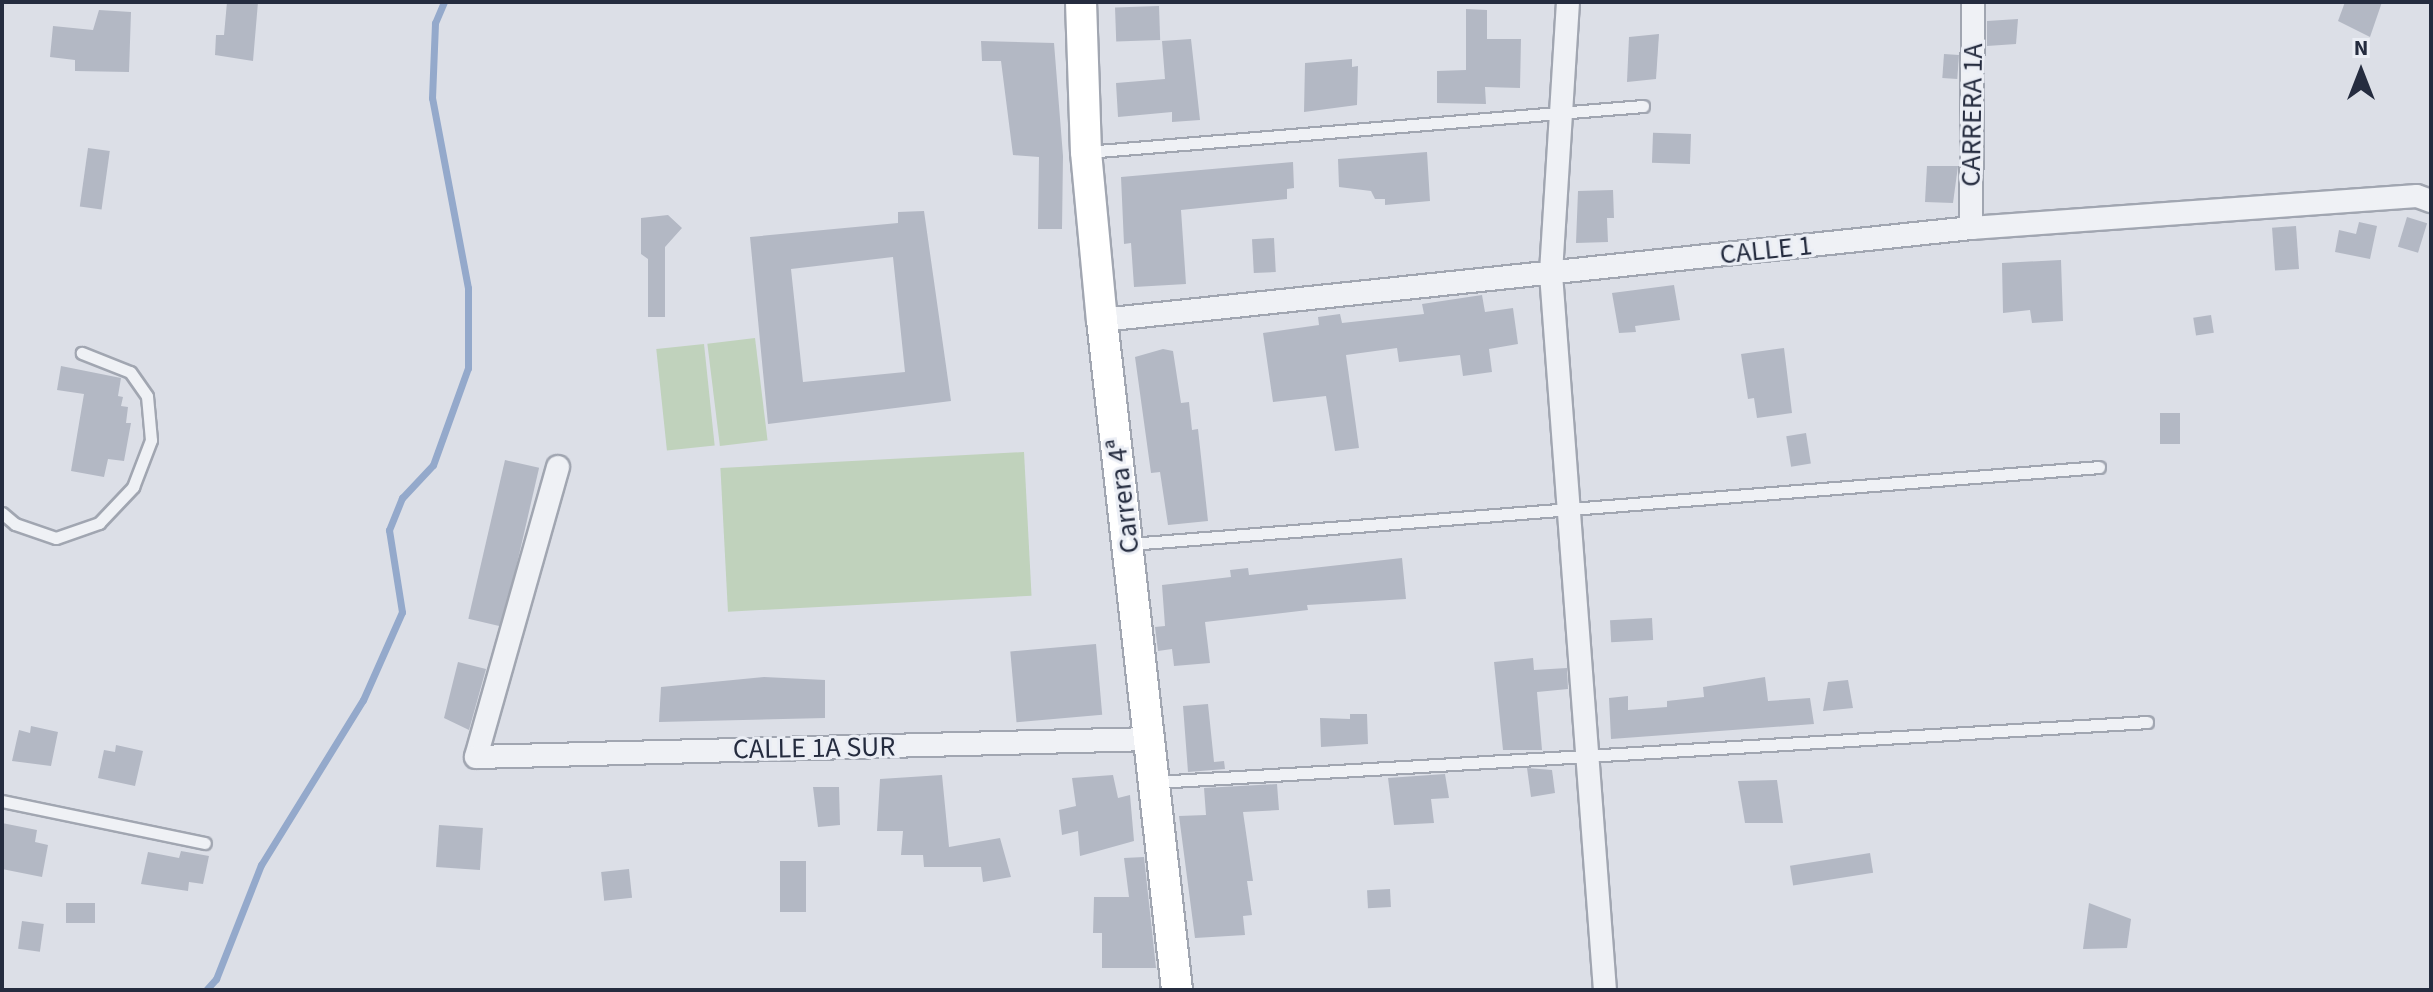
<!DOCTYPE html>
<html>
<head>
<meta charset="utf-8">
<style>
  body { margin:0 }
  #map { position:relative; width:2433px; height:992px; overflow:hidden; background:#dcdfe7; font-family:"Source Sans 3",sans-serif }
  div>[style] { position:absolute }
  .green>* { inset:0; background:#c0d2bc; transform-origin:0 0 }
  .stream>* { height:7px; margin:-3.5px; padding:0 3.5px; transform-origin:3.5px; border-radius:3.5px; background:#94a9cb }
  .building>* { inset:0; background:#b3b8c4; transform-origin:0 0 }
  .roads { filter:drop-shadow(2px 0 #a1a6b1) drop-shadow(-2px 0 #a1a6b1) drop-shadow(0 2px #a1a6b1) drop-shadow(0 -2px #a1a6b1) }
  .lane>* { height:11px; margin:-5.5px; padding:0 5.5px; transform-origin:5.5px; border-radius:5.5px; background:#eff1f5 }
  .street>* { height:22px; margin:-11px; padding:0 11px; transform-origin:11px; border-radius:11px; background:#eff1f5 }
  .secondary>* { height:30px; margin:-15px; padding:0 15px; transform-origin:15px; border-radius:15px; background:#fff }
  span { translate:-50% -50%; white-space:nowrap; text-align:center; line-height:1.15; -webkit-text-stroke:6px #ebeef5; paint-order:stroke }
  .street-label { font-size:28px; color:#252c3f }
  .frame { position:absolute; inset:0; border:4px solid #252c3f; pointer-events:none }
  .north { position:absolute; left:2321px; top:32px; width:80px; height:80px; -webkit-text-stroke:6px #ebeef5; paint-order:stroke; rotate:0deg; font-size:22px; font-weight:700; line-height:32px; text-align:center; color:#252c3f }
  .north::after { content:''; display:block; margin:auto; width:28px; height:36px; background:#252c3f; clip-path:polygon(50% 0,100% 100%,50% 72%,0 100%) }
</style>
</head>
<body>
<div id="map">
  <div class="green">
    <div style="left:755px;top:338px;width:103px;height:48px;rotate:83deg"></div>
    <div style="left:704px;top:344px;width:102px;height:48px;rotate:84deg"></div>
    <div style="left:1024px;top:452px;width:144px;height:304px;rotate:87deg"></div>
  </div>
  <div class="stream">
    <div style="left:206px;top:990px;width:15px;rotate:-48deg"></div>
    <div style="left:216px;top:979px;width:123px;rotate:-68.5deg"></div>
    <div style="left:261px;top:865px;width:194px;rotate:-58.3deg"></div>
    <div style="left:363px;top:700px;width:96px;rotate:-66.1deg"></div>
    <div style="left:402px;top:612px;width:83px;rotate:-99deg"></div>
    <div style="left:389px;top:530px;width:35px;rotate:-68deg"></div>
    <div style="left:402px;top:498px;width:45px;rotate:-46.8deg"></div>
    <div style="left:433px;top:465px;width:103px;rotate:-70.2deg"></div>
    <div style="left:468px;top:368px;width:80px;rotate:-90deg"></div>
    <div style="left:468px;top:288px;width:193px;rotate:-100.7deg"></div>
    <div style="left:432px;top:98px;width:75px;rotate:-87.7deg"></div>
    <div style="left:435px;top:23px;width:23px;rotate:-67deg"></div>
  </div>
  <div class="building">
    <div style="clip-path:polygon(227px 2px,258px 2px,253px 61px,215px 55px,216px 35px,224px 35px)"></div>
    <div style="clip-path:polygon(2345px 2px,2382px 2px,2370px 37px,2338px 21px)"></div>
    <div style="left:1159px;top:6px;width:34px;height:44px;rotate:88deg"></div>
    <div style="clip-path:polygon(1466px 9px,1487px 10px,1487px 39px,1521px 39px,1520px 88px,1485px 87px,1486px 104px,1437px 103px,1437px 71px,1466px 70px)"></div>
    <div style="clip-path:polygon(99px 10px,131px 12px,129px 72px,75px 71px,75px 60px,50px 57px,53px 26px,93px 30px)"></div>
    <div style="clip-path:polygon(2018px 19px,2016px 44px,1987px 46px,1987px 21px)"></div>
    <div style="clip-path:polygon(1659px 34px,1656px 79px,1627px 82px,1629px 37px)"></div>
    <div style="clip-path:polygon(1191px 39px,1200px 120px,1172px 122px,1172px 112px,1118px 117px,1116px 83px,1165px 79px,1162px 41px)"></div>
    <div style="clip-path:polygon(981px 41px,1054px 43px,1063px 156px,1062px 229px,1038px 229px,1039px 157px,1013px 155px,1001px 61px,982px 61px)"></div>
    <div style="left:1944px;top:54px;width:15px;height:24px;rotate:4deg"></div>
    <div style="clip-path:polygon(1352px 59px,1352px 67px,1358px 66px,1357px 105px,1304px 112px,1305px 63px)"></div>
    <div style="left:1691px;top:134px;width:30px;height:38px;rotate:92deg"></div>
    <div style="left:88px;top:148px;width:22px;height:59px;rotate:8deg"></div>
    <div style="clip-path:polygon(1427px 152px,1430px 201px,1385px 205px,1385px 199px,1375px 199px,1371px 191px,1339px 187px,1338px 159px)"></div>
    <div style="clip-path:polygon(1293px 162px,1294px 188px,1287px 189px,1287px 199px,1181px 210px,1186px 284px,1134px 287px,1131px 243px,1124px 244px,1121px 177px)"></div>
    <div style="clip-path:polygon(1927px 166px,1958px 166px,1953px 203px,1925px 202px)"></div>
    <div style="clip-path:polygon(1613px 190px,1614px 218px,1607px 218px,1608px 242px,1576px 243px,1578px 191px)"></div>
    <div style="clip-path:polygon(evenodd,924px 211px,951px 401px,768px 424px,750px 237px,898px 223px,898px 212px,924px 211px,893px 257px,905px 372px,803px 382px,791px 269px,893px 257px)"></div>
    <div style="clip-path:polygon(668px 215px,682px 228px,665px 247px,665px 317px,648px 317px,648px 259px,641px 254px,641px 218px)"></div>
    <div style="left:2407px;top:217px;width:21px;height:31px;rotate:17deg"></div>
    <div style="clip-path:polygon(2359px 222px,2377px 226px,2370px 259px,2335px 252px,2339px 230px,2356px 234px)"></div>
    <div style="left:2296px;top:226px;width:43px;height:24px;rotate:86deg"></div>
    <div style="left:1274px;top:238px;width:34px;height:22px;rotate:87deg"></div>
    <div style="clip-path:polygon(2061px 260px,2063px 321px,2032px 323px,2030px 310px,2003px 313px,2002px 263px)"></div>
    <div style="clip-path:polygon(1674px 285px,1680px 320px,1635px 326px,1636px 332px,1619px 333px,1612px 293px)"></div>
    <div style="clip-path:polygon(1482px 295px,1485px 312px,1513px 308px,1518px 344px,1489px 349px,1492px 372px,1463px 376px,1460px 355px,1399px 362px,1397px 348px,1346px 355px,1359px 448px,1335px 451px,1326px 396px,1273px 402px,1263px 333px,1319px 325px,1318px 317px,1340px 314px,1342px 323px,1424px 314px,1422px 304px)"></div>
    <div style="left:2211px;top:315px;width:18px;height:18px;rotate:81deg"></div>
    <div style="clip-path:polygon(1784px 348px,1792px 413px,1757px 418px,1754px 398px,1748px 399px,1741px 354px)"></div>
    <div style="clip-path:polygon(1163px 349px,1173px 351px,1181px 403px,1189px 402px,1192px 430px,1198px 429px,1208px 521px,1168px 525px,1160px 472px,1151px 473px,1135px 357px)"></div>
    <div style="clip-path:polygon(61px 366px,121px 378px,118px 396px,123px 397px,121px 406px,128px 407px,126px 423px,131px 423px,124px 461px,108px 459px,104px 477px,71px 471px,84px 394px,57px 390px)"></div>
    <div style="left:2160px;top:413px;width:20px;height:31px"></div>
    <div style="left:1806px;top:433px;width:31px;height:20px;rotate:81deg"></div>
    <div style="left:505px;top:460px;width:35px;height:163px;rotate:13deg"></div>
    <div style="clip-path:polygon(1402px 558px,1406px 599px,1307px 605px,1308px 610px,1205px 622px,1210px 663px,1174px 666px,1172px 649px,1158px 651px,1155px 627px,1165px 626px,1162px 585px,1231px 577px,1230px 570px,1248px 568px,1249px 575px)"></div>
    <div style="left:1652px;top:618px;width:22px;height:42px;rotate:87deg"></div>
    <div style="left:1096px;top:644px;width:71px;height:86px;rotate:85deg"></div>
    <div style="clip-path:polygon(1533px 658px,1534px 670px,1567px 668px,1568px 689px,1537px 692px,1542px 750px,1503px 750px,1494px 662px)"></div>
    <div style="clip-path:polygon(458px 662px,486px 669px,469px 730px,444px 718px)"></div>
    <div style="clip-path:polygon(764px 677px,825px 680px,825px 718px,659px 722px,661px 687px)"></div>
    <div style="clip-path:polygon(1765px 677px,1768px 701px,1810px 698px,1814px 724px,1611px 739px,1609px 698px,1628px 696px,1628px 710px,1667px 707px,1667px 701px,1704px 697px,1703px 687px)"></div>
    <div style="clip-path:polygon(1848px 680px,1853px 708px,1823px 711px,1828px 682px)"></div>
    <div style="clip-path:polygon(1208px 704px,1214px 762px,1224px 761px,1225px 769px,1188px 772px,1183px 706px)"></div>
    <div style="clip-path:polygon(1350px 714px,1367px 714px,1368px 744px,1321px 747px,1320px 718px,1350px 719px)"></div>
    <div style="clip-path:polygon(31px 726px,58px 732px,51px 766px,12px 761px,19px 730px,30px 733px)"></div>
    <div style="clip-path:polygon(116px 745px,143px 751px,135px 786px,98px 778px,104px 750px,115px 752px)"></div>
    <div style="clip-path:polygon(1527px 768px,1552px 770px,1555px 793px,1531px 797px)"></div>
    <div style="clip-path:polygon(1445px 774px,1449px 798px,1431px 799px,1434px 823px,1394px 825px,1388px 778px)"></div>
    <div style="clip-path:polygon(942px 775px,949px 847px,1000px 838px,1011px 877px,983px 882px,981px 867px,924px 867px,923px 855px,901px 855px,903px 831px,877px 831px,880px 779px)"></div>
    <div style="clip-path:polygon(1113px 775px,1118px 798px,1130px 795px,1134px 841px,1080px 856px,1078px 831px,1062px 835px,1059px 810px,1076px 806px,1072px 778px)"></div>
    <div style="clip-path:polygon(1777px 780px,1783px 823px,1745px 823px,1738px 781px)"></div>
    <div style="clip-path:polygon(1277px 784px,1279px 810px,1243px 812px,1253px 881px,1247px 881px,1252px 915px,1243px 916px,1245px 935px,1195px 938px,1179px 816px,1206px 815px,1204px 788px)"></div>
    <div style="clip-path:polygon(813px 787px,839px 787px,840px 825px,818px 827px)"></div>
    <div style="clip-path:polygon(2px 823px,37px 830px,35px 842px,48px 845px,42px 877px,2px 869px)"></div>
    <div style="left:439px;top:825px;width:44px;height:42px;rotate:4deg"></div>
    <div style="clip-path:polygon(181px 851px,209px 856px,203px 884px,189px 882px,188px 891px,141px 884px,148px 852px,179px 858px)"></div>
    <div style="left:1870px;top:853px;width:20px;height:81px;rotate:81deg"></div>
    <div style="clip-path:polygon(1144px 857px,1156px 968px,1102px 968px,1102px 933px,1093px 933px,1094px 897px,1129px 897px,1124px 858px)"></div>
    <div style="left:780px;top:861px;width:26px;height:51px"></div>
    <div style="left:629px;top:869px;width:29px;height:28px;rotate:84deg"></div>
    <div style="left:1390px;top:889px;width:18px;height:23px;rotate:87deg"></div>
    <div style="left:66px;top:903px;width:29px;height:20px"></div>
    <div style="clip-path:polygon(2089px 903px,2131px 919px,2127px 948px,2083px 949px)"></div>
    <div style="left:22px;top:921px;width:22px;height:28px;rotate:8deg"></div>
  </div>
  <div class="roads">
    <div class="lane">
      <div style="left:1086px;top:152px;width:559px;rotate:-4.72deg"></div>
      <div style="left:2px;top:513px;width:17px;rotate:40deg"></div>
      <div style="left:15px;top:524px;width:43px;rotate:18.9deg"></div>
      <div style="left:56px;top:538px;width:46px;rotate:-19.2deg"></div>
      <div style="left:99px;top:523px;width:50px;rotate:-46.6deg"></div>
      <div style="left:133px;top:487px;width:50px;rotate:-69deg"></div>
      <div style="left:151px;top:440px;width:44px;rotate:-95.2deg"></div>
      <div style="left:147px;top:396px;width:29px;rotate:-125deg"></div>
      <div style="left:130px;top:372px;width:52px;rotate:-158.4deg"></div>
      <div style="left:1130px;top:544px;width:972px;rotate:-4.54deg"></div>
      <div style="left:1156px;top:782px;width:993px;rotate:-3.46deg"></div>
      <div style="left:2px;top:801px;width:207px;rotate:11.7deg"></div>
    </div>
    <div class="street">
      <div style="left:1568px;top:2px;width:273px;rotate:93.6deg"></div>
      <div style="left:1551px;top:274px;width:718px;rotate:85.69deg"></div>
      <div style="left:1971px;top:228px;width:226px;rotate:-89.5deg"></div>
      <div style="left:1102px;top:320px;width:874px;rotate:-6.04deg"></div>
      <div style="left:1971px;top:228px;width:447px;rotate:-4.1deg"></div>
      <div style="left:2417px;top:196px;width:15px;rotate:20deg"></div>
      <div style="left:558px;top:467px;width:301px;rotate:105.8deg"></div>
      <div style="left:476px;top:757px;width:676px;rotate:-1.53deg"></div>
    </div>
    <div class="secondary">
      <div style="left:1081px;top:2px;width:150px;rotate:88.1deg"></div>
      <div style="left:1086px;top:152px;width:169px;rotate:84.6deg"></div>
      <div style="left:1102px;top:320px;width:674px;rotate:83.61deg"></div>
    </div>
  </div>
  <div class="street-label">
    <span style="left:1972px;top:115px;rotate:-89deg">CARRERA 1A</span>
    <span style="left:1766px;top:250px;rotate:-6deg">CALLE 1</span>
    <span style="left:1123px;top:496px;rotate:-97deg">Carrera 4ª</span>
    <span style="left:814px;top:748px;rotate:-1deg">CALLE 1A SUR</span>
  </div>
  <div class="frame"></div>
  <div class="north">N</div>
</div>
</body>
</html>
